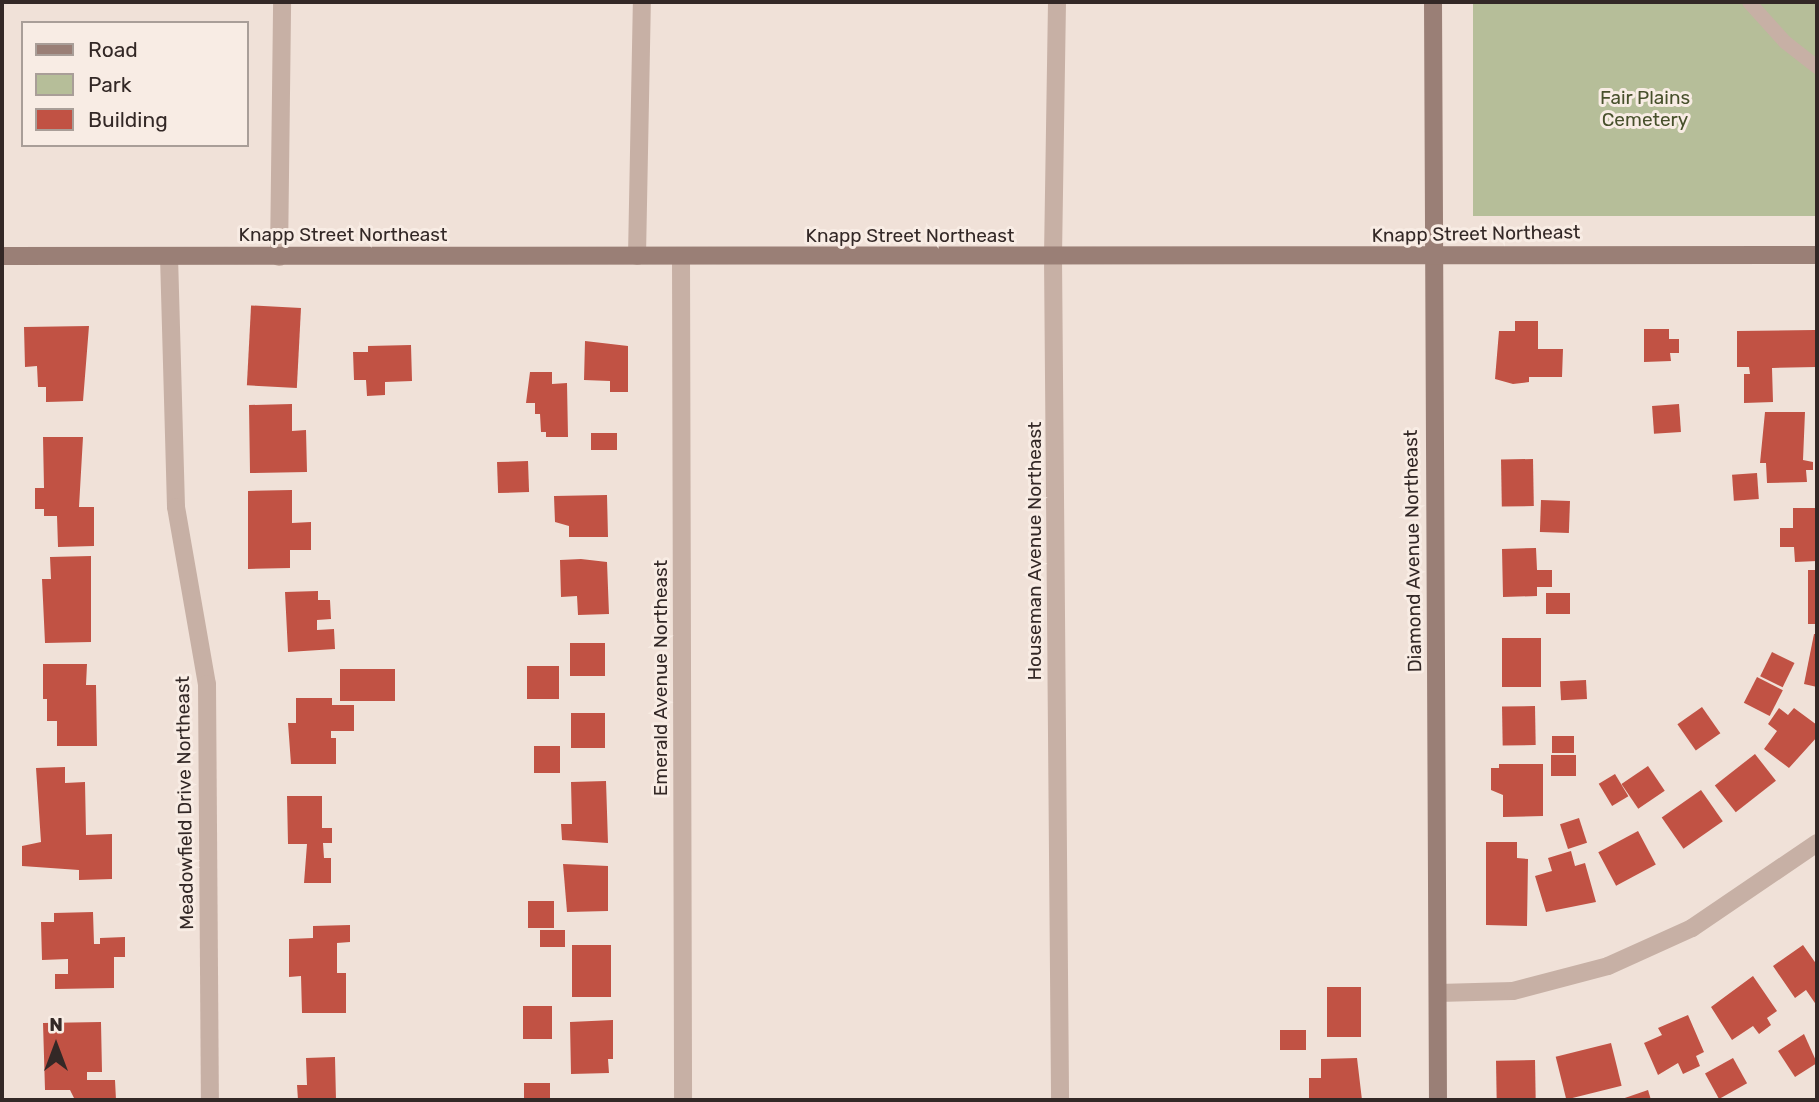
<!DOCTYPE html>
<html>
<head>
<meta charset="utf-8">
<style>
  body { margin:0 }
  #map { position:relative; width:1819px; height:1102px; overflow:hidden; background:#f0e1d8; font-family:Rubik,sans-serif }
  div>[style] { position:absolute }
  .green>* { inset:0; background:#b6be99; transform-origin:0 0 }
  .building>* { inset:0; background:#c15244; transform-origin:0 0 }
  .lane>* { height:14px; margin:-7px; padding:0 7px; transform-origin:7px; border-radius:7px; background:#c7b0a5 }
  .street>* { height:18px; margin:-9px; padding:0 9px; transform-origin:9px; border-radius:9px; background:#c7b0a5 }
  .secondary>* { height:18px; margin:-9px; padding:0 9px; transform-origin:9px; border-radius:9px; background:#9a7f76 }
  span { translate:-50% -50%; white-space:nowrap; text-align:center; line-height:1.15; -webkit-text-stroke:6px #f8ece4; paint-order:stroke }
  .park-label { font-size:19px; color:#47502b }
  .street-label { font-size:19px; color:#332826 }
  .frame { position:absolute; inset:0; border:4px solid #332826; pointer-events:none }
  .legend { position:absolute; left:21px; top:21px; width:228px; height:126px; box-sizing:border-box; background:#f8ece4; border:2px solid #a99e98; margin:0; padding:9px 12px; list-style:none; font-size:21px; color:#332826 }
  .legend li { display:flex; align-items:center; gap:14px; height:35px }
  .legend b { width:35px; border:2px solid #a99e98 }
  .north { position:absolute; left:21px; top:1011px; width:70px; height:70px; -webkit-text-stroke:5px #f8ece4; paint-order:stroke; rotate:0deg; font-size:19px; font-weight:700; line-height:28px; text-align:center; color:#332826 }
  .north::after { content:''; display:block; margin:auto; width:24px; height:32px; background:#332826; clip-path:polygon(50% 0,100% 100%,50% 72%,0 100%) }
</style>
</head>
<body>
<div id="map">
  <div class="green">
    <div style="left:1473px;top:2px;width:344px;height:214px"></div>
  </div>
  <div class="building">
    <div style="left:301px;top:308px;width:80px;height:50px;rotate:93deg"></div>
    <div style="clip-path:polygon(1515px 321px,1538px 321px,1538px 349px,1563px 349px,1562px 377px,1529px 377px,1529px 382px,1513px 384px,1495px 379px,1499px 331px,1515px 331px)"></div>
    <div style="clip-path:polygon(89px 326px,83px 401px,46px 402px,46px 387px,38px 387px,37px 366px,25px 367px,24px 327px)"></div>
    <div style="clip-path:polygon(1644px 329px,1669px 329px,1669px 339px,1679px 339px,1679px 353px,1670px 353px,1671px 361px,1644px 362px)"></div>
    <div style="clip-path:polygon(1815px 330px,1816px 367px,1772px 368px,1773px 402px,1744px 403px,1744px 374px,1750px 374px,1749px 367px,1737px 367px,1737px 331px)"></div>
    <div style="clip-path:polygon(585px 341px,628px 346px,628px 392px,610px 392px,610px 381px,584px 380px)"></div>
    <div style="clip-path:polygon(411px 345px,412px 381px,385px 382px,385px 395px,367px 396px,366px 380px,354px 380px,353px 352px,368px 352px,368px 346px)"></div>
    <div style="clip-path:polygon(530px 372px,552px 372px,552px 384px,567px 383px,568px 437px,546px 437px,546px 432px,541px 432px,540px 414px,535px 414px,535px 403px,526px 403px)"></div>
    <div style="clip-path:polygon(292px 404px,292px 431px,306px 430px,307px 472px,250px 473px,249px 405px)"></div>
    <div style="left:1679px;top:404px;width:28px;height:27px;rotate:86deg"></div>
    <div style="clip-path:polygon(1765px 412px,1805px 412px,1803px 460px,1813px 462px,1813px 470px,1806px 470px,1807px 482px,1767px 483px,1766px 463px,1760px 463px)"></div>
    <div style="left:591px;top:433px;width:26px;height:17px"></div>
    <div style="clip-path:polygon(43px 437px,83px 437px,79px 507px,94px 507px,94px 546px,58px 547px,57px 516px,44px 516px,44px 509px,35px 509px,35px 488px,44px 488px)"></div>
    <div style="left:1533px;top:459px;width:47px;height:32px;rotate:89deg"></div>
    <div style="left:528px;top:461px;width:31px;height:31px;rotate:88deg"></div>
    <div style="left:1757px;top:473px;width:26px;height:25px;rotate:86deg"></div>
    <div style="clip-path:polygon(292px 490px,292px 523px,311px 522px,311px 550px,290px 550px,290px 568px,248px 569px,248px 491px)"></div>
    <div style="clip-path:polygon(607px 495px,608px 537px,569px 537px,569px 526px,555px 522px,554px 496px)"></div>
    <div style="left:1541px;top:500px;width:29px;height:32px;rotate:2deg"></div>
    <div style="clip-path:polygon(1793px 508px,1817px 508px,1817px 561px,1795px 562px,1794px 547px,1780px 547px,1780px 528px,1793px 528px)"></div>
    <div style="clip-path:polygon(1536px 548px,1537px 570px,1552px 570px,1552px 587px,1537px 587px,1537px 596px,1503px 597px,1502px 549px)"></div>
    <div style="clip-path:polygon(91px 556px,91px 642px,45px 643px,42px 579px,51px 579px,50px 557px)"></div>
    <div style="clip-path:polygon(581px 559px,607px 562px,609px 614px,578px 615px,577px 596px,561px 597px,560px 560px)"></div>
    <div style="left:1808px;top:570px;width:9px;height:54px"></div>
    <div style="clip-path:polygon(318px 591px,318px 600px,330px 600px,331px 619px,317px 620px,317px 630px,334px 629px,335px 649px,288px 652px,285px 592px)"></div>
    <div style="left:1546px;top:593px;width:24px;height:21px"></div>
    <div style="clip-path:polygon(1814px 634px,1817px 634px,1817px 687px,1804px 684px)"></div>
    <div style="left:1502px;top:638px;width:39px;height:49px"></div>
    <div style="left:570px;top:643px;width:35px;height:33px"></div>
    <div style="left:1772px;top:652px;width:25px;height:27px;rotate:26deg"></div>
    <div style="clip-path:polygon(43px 664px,87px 664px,86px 685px,96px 685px,97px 746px,57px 746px,57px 721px,47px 721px,47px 699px,43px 699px)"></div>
    <div style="left:527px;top:666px;width:32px;height:33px"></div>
    <div style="left:340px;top:669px;width:55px;height:32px"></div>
    <div style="left:1757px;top:677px;width:29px;height:29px;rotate:27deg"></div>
    <div style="left:1586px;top:680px;width:19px;height:26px;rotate:87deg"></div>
    <div style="clip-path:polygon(296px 698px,332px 698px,332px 705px,354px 705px,354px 731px,331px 731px,331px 738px,336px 738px,336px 764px,291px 764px,288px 723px,296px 723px)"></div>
    <div style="left:1535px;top:706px;width:39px;height:33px;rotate:89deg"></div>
    <div style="left:1702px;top:707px;width:32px;height:30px;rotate:55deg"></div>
    <div style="clip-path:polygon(1779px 708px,1788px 715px,1794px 708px,1817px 725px,1817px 737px,1789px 768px,1764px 749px,1777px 731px,1768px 724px)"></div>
    <div style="left:571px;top:713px;width:34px;height:35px"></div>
    <div style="left:1552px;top:736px;width:22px;height:17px"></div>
    <div style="left:534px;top:746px;width:26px;height:27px"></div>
    <div style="left:1755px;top:754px;width:34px;height:51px;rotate:52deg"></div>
    <div style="left:1576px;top:755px;width:21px;height:25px;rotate:90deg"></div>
    <div style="clip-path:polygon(1499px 764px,1543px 764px,1543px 816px,1503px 817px,1503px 795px,1491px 790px,1491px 768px,1499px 768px)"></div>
    <div style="left:1648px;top:766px;width:30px;height:32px;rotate:56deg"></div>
    <div style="clip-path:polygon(65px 767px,65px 783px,85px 782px,86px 835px,112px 834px,112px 879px,79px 880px,79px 870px,22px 866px,22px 846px,41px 842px,36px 768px)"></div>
    <div style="left:1615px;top:774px;width:26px;height:19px;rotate:59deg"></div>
    <div style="clip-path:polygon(606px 781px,608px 843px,562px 840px,561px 824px,572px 824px,571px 782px)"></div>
    <div style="left:1701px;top:790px;width:38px;height:48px;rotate:55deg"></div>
    <div style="clip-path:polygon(287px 796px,322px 796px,322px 828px,332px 828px,332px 843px,323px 843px,324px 858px,331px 858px,331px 883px,304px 883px,307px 844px,288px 844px)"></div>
    <div style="left:1579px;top:818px;width:26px;height:20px;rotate:72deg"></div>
    <div style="left:1638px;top:831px;width:38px;height:45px;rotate:62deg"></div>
    <div style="clip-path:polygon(1486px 842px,1517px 842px,1517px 858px,1528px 859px,1527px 926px,1486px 925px)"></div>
    <div style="clip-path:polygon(1571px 851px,1575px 866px,1585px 863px,1596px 902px,1546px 912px,1535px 876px,1552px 871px,1548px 858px)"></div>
    <div style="clip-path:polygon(563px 864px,608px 866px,608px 911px,567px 912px)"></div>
    <div style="left:528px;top:901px;width:26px;height:27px"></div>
    <div style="clip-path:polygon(93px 912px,94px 944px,100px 944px,100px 938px,125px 937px,125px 957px,114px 957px,114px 988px,55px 989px,55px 974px,68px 974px,68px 959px,42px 960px,41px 922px,54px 922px,54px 913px)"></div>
    <div style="clip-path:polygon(350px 925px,350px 942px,337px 943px,337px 973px,346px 973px,346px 1013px,302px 1013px,301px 976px,289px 977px,289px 939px,313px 938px,313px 926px)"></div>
    <div style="left:540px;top:930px;width:25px;height:17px"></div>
    <div style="left:572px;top:945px;width:39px;height:52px"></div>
    <div style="clip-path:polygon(1803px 945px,1817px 965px,1817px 1006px,1806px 990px,1795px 998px,1773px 966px)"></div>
    <div style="clip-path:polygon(1753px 976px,1777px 1011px,1767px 1018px,1771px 1025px,1759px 1034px,1753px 1026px,1732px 1040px,1711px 1007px)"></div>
    <div style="left:1327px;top:987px;width:34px;height:50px"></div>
    <div style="left:523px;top:1006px;width:29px;height:33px"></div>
    <div style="clip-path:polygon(1688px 1015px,1704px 1052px,1696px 1056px,1700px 1066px,1683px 1074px,1678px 1063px,1658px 1075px,1644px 1043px,1662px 1035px,1658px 1028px)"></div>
    <div style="clip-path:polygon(613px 1020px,613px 1059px,608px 1059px,609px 1073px,571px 1074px,570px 1022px)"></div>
    <div style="clip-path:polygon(101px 1022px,102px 1072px,87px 1072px,87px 1080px,115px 1080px,116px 1100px,75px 1100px,70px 1090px,45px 1090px,43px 1023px)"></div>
    <div style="left:1306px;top:1030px;width:20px;height:26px;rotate:90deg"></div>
    <div style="clip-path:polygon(1804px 1034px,1817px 1063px,1795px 1077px,1778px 1051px)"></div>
    <div style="left:1611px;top:1043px;width:44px;height:57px;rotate:76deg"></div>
    <div style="clip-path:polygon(335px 1057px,336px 1100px,298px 1100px,297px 1085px,307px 1085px,306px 1058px)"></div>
    <div style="clip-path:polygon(1357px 1058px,1362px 1100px,1309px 1098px,1309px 1078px,1321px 1078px,1321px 1059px)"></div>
    <div style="left:1733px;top:1058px;width:29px;height:32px;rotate:61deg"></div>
    <div style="left:1535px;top:1060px;width:40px;height:39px;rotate:89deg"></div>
    <div style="left:524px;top:1083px;width:26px;height:17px"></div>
    <div style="clip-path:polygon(1648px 1090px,1651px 1100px,1619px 1100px)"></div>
  </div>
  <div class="lane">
    <div style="left:1749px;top:2px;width:54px;rotate:48deg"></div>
    <div style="left:1785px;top:42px;width:41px;rotate:38deg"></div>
  </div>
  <div class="street">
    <div style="left:1057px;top:2px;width:255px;rotate:90.9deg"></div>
    <div style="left:1053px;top:257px;width:843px;rotate:89.52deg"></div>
    <div style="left:169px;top:256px;width:251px;rotate:88.4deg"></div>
    <div style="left:176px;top:507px;width:180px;rotate:80.1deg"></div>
    <div style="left:207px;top:684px;width:416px;rotate:89.6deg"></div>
    <div style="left:637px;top:256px;width:254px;rotate:-88.9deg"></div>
    <div style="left:681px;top:256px;width:844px;rotate:89.86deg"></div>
    <div style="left:279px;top:257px;width:255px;rotate:-89.3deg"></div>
    <div style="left:1438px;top:993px;width:75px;rotate:-1.5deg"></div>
    <div style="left:1513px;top:991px;width:98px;rotate:-14.7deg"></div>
    <div style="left:1608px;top:966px;width:92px;rotate:-24.3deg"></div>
    <div style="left:1692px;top:928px;width:151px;rotate:-34.2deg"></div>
  </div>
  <div class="secondary">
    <div style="left:1433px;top:2px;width:1098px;rotate:89.74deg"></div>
    <div style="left:2px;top:256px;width:1815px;rotate:-0.03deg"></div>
  </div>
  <div class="park-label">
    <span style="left:1645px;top:109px">Fair Plains<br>Cemetery</span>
  </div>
  <div class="street-label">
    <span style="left:1476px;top:234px;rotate:-1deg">Knapp Street Northeast</span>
    <span style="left:343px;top:235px">Knapp Street Northeast</span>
    <span style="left:910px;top:236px">Knapp Street Northeast</span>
    <span style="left:1035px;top:551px;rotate:-90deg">Houseman Avenue Northeast</span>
    <span style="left:1413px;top:551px;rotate:-91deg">Diamond Avenue Northeast</span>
    <span style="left:661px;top:678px;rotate:-90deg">Emerald Avenue Northeast</span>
    <span style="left:185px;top:803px;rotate:-91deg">Meadowfield Drive Northeast</span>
  </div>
  <div class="frame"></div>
  <ul class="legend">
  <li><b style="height:9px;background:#9a7f76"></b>Road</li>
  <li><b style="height:19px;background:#b6be99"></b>Park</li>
  <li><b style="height:19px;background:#c15244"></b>Building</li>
  </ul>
  <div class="north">N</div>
</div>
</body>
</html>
